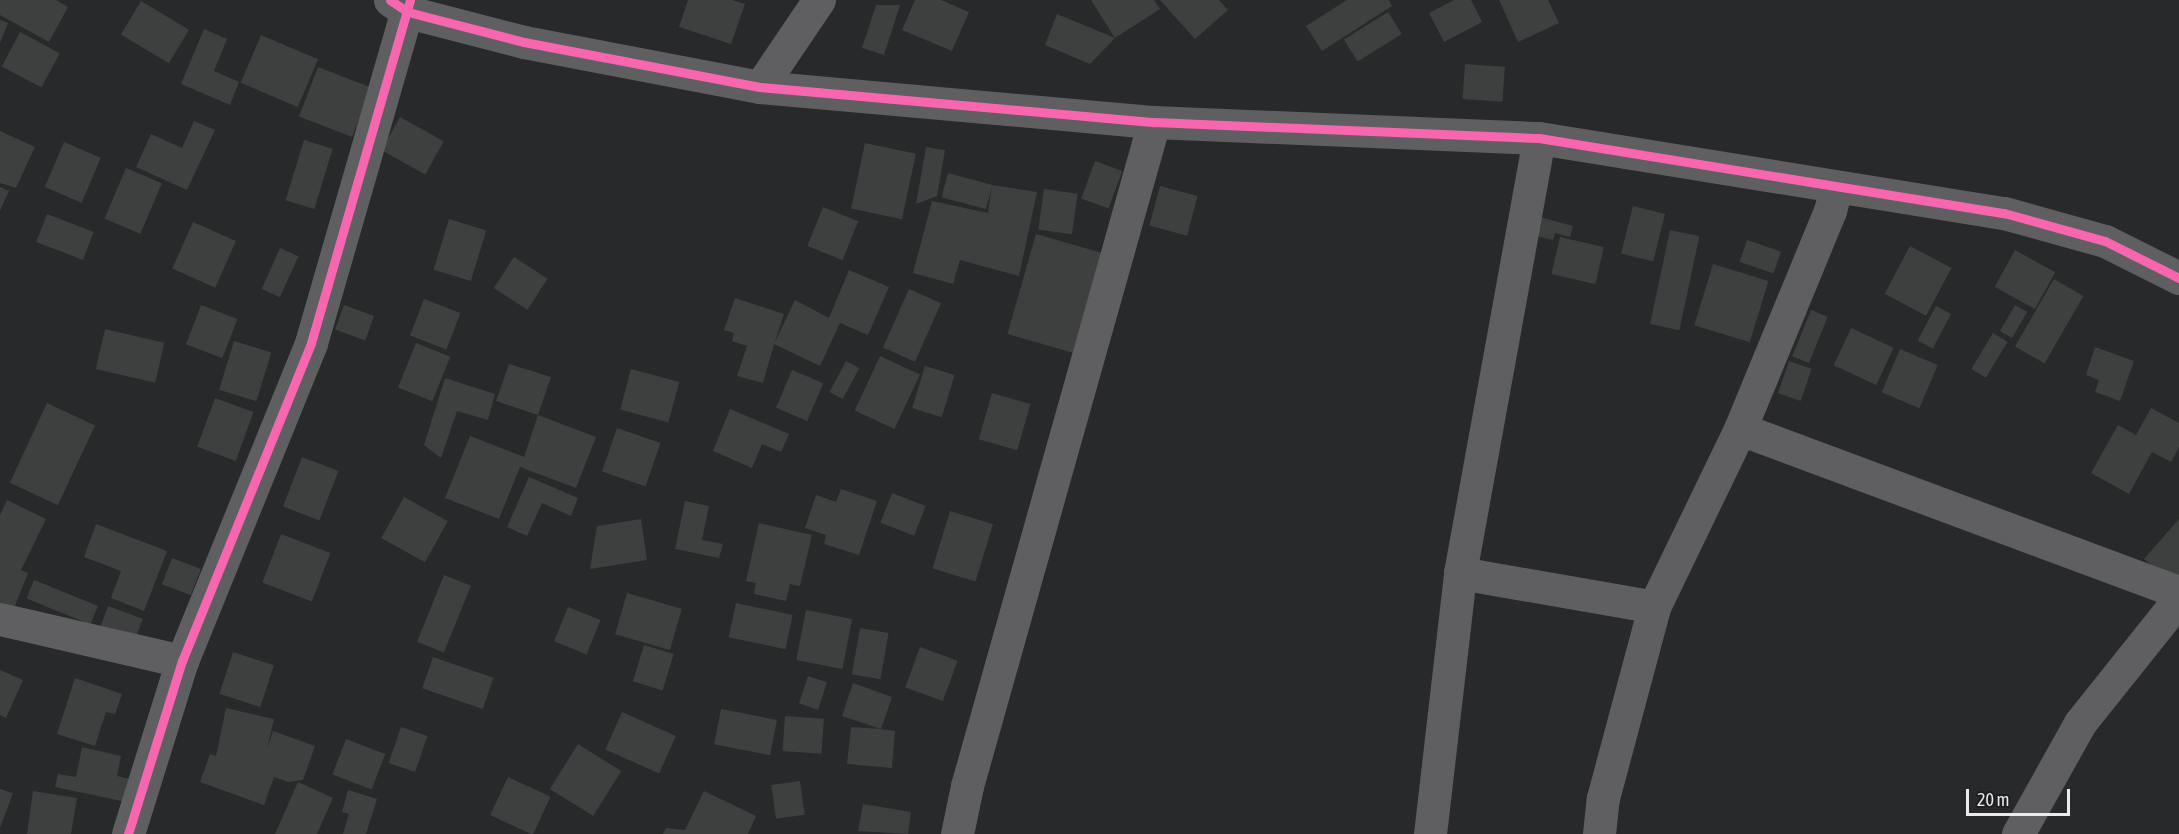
<!DOCTYPE html>
<html>
<head>
<meta charset="utf-8">
<style>
  body { margin:0 }
  #map { position:relative; width:2179px; height:834px; overflow:hidden; background:#28292b; font-family:"Asap Condensed",sans-serif }
  div>[style] { position:absolute }
  .building>* { inset:0; background:#3e3f3f; transform-origin:0 0 }
  .minor>* { height:33px; margin:-16.5px; padding:0 16.5px; transform-origin:16.5px; border-radius:16.5px; background:#5f5f61 }
  .cycleway>* { height:9px; margin:-4.5px; padding:0 4.5px; transform-origin:4.5px; border-radius:4.5px; background:#f766af }
  span { translate:-50% -50%; white-space:nowrap; text-align:center; line-height:1.15; -webkit-text-stroke:4.5px #1e1e22; paint-order:stroke }
  .scale { position:absolute; left:1966px; top:789px; width:104px; height:27px; box-sizing:border-box; border:3px solid #ebebee; border-top:0; padding-left:8px; font-size:18px; line-height:21px; white-space:nowrap; color:#ebebee; -webkit-text-stroke:4px #1e1e22; paint-order:stroke }
</style>
</head>
<body>
<div id="map">
  <div class="building">
    <div style="clip-path:polygon(0 0,56px 0,68px 7px,49px 42px,0 15px)"></div>
    <div style="clip-path:polygon(688px 0,732px 0,745px 4px,731px 44px,679px 27px)"></div>
    <div style="clip-path:polygon(915px 0,941px 0,969px 12px,952px 51px,902px 30px)"></div>
    <div style="clip-path:polygon(1091px 0,1154px 0,1160px 9px,1115px 38px)"></div>
    <div style="clip-path:polygon(1160px 0,1219px 0,1228px 10px,1195px 39px)"></div>
    <div style="clip-path:polygon(1347px 0,1389px 0,1392px 6px,1322px 51px,1306px 26px)"></div>
    <div style="clip-path:polygon(1454px 0,1471px 0,1482px 22px,1444px 42px,1429px 13px)"></div>
    <div style="clip-path:polygon(1499px 0,1548px 0,1559px 23px,1518px 42px)"></div>
    <div style="left:141px;top:1px;width:56px;height:39px;rotate:31deg"></div>
    <div style="clip-path:polygon(876px 5px,900px 5px,884px 55px,862px 48px)"></div>
    <div style="left:1388px;top:12px;width:26px;height:52px;rotate:58deg"></div>
    <div style="clip-path:polygon(1057px 14px,1115px 38px,1090px 64px,1045px 45px)"></div>
    <div style="clip-path:polygon(0 20px,8px 23px,0 43px)"></div>
    <div style="clip-path:polygon(204px 29px,227px 39px,214px 71px,239px 82px,230px 105px,181px 84px)"></div>
    <div style="left:20px;top:32px;width:45px;height:39px;rotate:28deg"></div>
    <div style="left:261px;top:35px;width:62px;height:52px;rotate:23deg"></div>
    <div style="left:1465px;top:64px;width:40px;height:35px;rotate:4deg"></div>
    <div style="left:318px;top:67px;width:57px;height:53px;rotate:21deg"></div>
    <div style="left:400px;top:117px;width:50px;height:38px;rotate:29deg"></div>
    <div style="clip-path:polygon(194px 121px,215px 130px,187px 190px,136px 167px,151px 134px,182px 148px)"></div>
    <div style="clip-path:polygon(0 131px,35px 147px,16px 188px,0 183px)"></div>
    <div style="left:304px;top:140px;width:30px;height:63px;rotate:17deg"></div>
    <div style="left:64px;top:142px;width:40px;height:49px;rotate:23deg"></div>
    <div style="left:865px;top:143px;width:52px;height:67px;rotate:12deg"></div>
    <div style="clip-path:polygon(926px 147px,945px 150px,937px 196px,916px 204px)"></div>
    <div style="left:1095px;top:161px;width:29px;height:40px;rotate:20deg"></div>
    <div style="left:126px;top:168px;width:39px;height:55px;rotate:23deg"></div>
    <div style="left:948px;top:173px;width:46px;height:25px;rotate:15deg"></div>
    <div style="clip-path:polygon(992px 185px,1037px 192px,1019px 276px,960px 260px,953px 284px,913px 273px,932px 201px,988px 213px)"></div>
    <div style="left:1160px;top:186px;width:39px;height:41px;rotate:15deg"></div>
    <div style="clip-path:polygon(0 187px,9px 191px,0 211px)"></div>
    <div style="left:1044px;top:189px;width:34px;height:41px;rotate:8deg"></div>
    <div style="left:1633px;top:206px;width:33px;height:49px;rotate:14deg"></div>
    <div style="left:823px;top:207px;width:38px;height:42px;rotate:22deg"></div>
    <div style="left:47px;top:214px;width:50px;height:30px;rotate:21deg"></div>
    <div style="clip-path:polygon(1540px 217px,1573px 226px,1570px 237px,1555px 233px,1553px 240px,1535px 236px)"></div>
    <div style="left:449px;top:219px;width:39px;height:53px;rotate:17deg"></div>
    <div style="left:193px;top:222px;width:47px;height:51px;rotate:24deg"></div>
    <div style="left:1670px;top:230px;width:30px;height:96px;rotate:12deg"></div>
    <div style="left:1036px;top:234px;width:68px;height:104px;rotate:16deg"></div>
    <div style="left:1560px;top:237px;width:45px;height:38px;rotate:13deg"></div>
    <div style="left:1747px;top:240px;width:36px;height:23px;rotate:19deg"></div>
    <div style="left:1910px;top:246px;width:47px;height:54px;rotate:28deg"></div>
    <div style="left:280px;top:248px;width:20px;height:45px;rotate:24deg"></div>
    <div style="left:2015px;top:250px;width:46px;height:42px;rotate:29deg"></div>
    <div style="left:514px;top:257px;width:40px;height:37px;rotate:33deg"></div>
    <div style="left:1713px;top:264px;width:58px;height:64px;rotate:17deg"></div>
    <div style="clip-path:polygon(849px 270px,889px 287px,868px 335px,840px 323px,820px 366px,774px 344px,763px 383px,737px 376px,747px 346px,732px 341px,734px 333px,724px 330px,735px 298px,784px 314px,774px 344px,795px 300px,829px 318px)"></div>
    <div style="left:2054px;top:279px;width:34px;height:78px;rotate:30deg"></div>
    <div style="left:909px;top:289px;width:35px;height:64px;rotate:24deg"></div>
    <div style="left:424px;top:299px;width:39px;height:39px;rotate:21deg"></div>
    <div style="left:201px;top:305px;width:39px;height:42px;rotate:21deg"></div>
    <div style="left:344px;top:305px;width:32px;height:26px;rotate:20deg"></div>
    <div style="left:2015px;top:305px;width:14px;height:30px;rotate:30deg"></div>
    <div style="left:1936px;top:306px;width:17px;height:39px;rotate:28deg"></div>
    <div style="left:1811px;top:310px;width:18px;height:50px;rotate:22deg"></div>
    <div style="left:1851px;top:328px;width:47px;height:41px;rotate:25deg"></div>
    <div style="left:105px;top:329px;width:61px;height:41px;rotate:13deg"></div>
    <div style="left:1993px;top:333px;width:17px;height:42px;rotate:31deg"></div>
    <div style="left:234px;top:341px;width:39px;height:51px;rotate:17deg"></div>
    <div style="left:416px;top:343px;width:37px;height:48px;rotate:22deg"></div>
    <div style="clip-path:polygon(2095px 347px,2134px 361px,2120px 401px,2095px 392px,2099px 380px,2086px 375px)"></div>
    <div style="left:1900px;top:349px;width:41px;height:47px;rotate:23deg"></div>
    <div style="left:880px;top:356px;width:44px;height:60px;rotate:25deg"></div>
    <div style="left:846px;top:361px;width:15px;height:35px;rotate:28deg"></div>
    <div style="left:1789px;top:361px;width:24px;height:34px;rotate:19deg"></div>
    <div style="clip-path:polygon(509px 364px,551px 377px,538px 415px,596px 437px,576px 488px,520px 467px,499px 519px,445px 498px,470px 436px,524px 457px,538px 415px,496px 401px)"></div>
    <div style="left:925px;top:366px;width:31px;height:44px;rotate:17deg"></div>
    <div style="left:631px;top:369px;width:50px;height:42px;rotate:15deg"></div>
    <div style="left:792px;top:370px;width:34px;height:41px;rotate:23deg"></div>
    <div style="clip-path:polygon(445px 378px,495px 394px,488px 420px,457px 411px,441px 458px,424px 445px)"></div>
    <div style="left:992px;top:393px;width:40px;height:48px;rotate:16deg"></div>
    <div style="left:215px;top:398px;width:41px;height:52px;rotate:20deg"></div>
    <div style="left:47px;top:403px;width:53px;height:88px;rotate:25deg"></div>
    <div style="clip-path:polygon(2151px 408px,2179px 423px,2179px 447px,2171px 462px,2152px 452px,2129px 494px,2091px 473px,2118px 425px,2136px 435px)"></div>
    <div style="clip-path:polygon(730px 409px,789px 434px,781px 452px,762px 444px,752px 468px,713px 451px)"></div>
    <div style="left:617px;top:428px;width:46px;height:46px;rotate:19deg"></div>
    <div style="left:302px;top:457px;width:39px;height:53px;rotate:21deg"></div>
    <div style="clip-path:polygon(529px 477px,578px 498px,571px 516px,542px 503px,527px 536px,507px 527px)"></div>
    <div style="clip-path:polygon(841px 489px,877px 501px,859px 555px,824px 544px,826px 535px,805px 528px,816px 495px,836px 502px)"></div>
    <div style="left:892px;top:493px;width:36px;height:32px;rotate:21deg"></div>
    <div style="left:404px;top:497px;width:50px;height:47px;rotate:29deg"></div>
    <div style="clip-path:polygon(7px 500px,46px 519px,21px 570px,28px 573px,3px 636px,0 635px,0 515px)"></div>
    <div style="clip-path:polygon(685px 501px,709px 506px,702px 540px,723px 544px,719px 558px,675px 549px)"></div>
    <div style="left:950px;top:511px;width:45px;height:60px;rotate:17deg"></div>
    <div style="clip-path:polygon(641px 519px,647px 560px,590px 569px,597px 526px)"></div>
    <div style="clip-path:polygon(2179px 519px,2179px 585px,2177px 587px,2144px 559px)"></div>
    <div style="clip-path:polygon(759px 523px,812px 535px,800px 586px,790px 584px,786px 601px,754px 594px,756px 583px,746px 581px)"></div>
    <div style="clip-path:polygon(96px 524px,167px 551px,144px 611px,111px 598px,121px 571px,84px 557px)"></div>
    <div style="left:281px;top:534px;width:53px;height:52px;rotate:21deg"></div>
    <div style="left:172px;top:558px;width:31px;height:28px;rotate:21deg"></div>
    <div style="left:444px;top:575px;width:29px;height:72px;rotate:22deg"></div>
    <div style="left:34px;top:580px;width:69px;height:20px;rotate:22deg"></div>
    <div style="left:627px;top:593px;width:57px;height:43px;rotate:16deg"></div>
    <div style="left:736px;top:603px;width:58px;height:35px;rotate:12deg"></div>
    <div style="left:108px;top:606px;width:37px;height:46px;rotate:20deg"></div>
    <div style="left:568px;top:607px;width:35px;height:37px;rotate:22deg"></div>
    <div style="left:806px;top:610px;width:47px;height:51px;rotate:11deg"></div>
    <div style="left:860px;top:628px;width:29px;height:47px;rotate:10deg"></div>
    <div style="left:644px;top:645px;width:31px;height:38px;rotate:17deg"></div>
    <div style="left:920px;top:647px;width:40px;height:43px;rotate:20deg"></div>
    <div style="left:233px;top:652px;width:43px;height:44px;rotate:18deg"></div>
    <div style="left:433px;top:657px;width:64px;height:33px;rotate:19deg"></div>
    <div style="clip-path:polygon(0 670px,23px 680px,6px 718px,0 715px)"></div>
    <div style="left:808px;top:676px;width:20px;height:29px;rotate:18deg"></div>
    <div style="clip-path:polygon(75px 678px,122px 694px,115px 714px,106px 712px,95px 746px,57px 734px)"></div>
    <div style="clip-path:polygon(853px 683px,892px 697px,881px 729px,895px 731px,892px 768px,847px 764px,851px 727px,881px 729px,842px 716px)"></div>
    <div style="clip-path:polygon(226px 708px,274px 719px,267px 749px,273px 731px,315px 746px,303px 780px,288px 782px,274px 777px,264px 805px,200px 782px,210px 754px,216px 756px)"></div>
    <div style="left:721px;top:709px;width:57px;height:36px;rotate:11deg"></div>
    <div style="left:622px;top:712px;width:59px;height:41px;rotate:24deg"></div>
    <div style="left:785px;top:716px;width:39px;height:35px;rotate:4deg"></div>
    <div style="left:401px;top:727px;width:28px;height:38px;rotate:19deg"></div>
    <div style="left:346px;top:739px;width:42px;height:38px;rotate:21deg"></div>
    <div style="left:578px;top:744px;width:51px;height:53px;rotate:32deg"></div>
    <div style="clip-path:polygon(82px 747px,121px 756px,117px 776px,131px 779px,126px 802px,55px 787px,58px 774px,76px 777px)"></div>
    <div style="left:508px;top:777px;width:47px;height:42px;rotate:25deg"></div>
    <div style="left:800px;top:781px;width:34px;height:29px;rotate:82deg"></div>
    <div style="clip-path:polygon(298px 782px,333px 798px,317px 834px,275px 834px)"></div>
    <div style="clip-path:polygon(0 789px,13px 793px,0 828px)"></div>
    <div style="clip-path:polygon(348px 790px,377px 799px,366px 834px,343px 834px,349px 814px,342px 812px)"></div>
    <div style="clip-path:polygon(33px 791px,77px 798px,71px 834px,27px 834px)"></div>
    <div style="clip-path:polygon(704px 791px,756px 816px,748px 834px,663px 834px,666px 828px,685px 830px)"></div>
    <div style="clip-path:polygon(863px 804px,911px 812px,908px 834px,858px 831px)"></div>
  </div>
  <div class="minor">
    <div style="left:390px;top:0;width:22px;rotate:34deg"></div>
    <div style="left:408px;top:12px;width:120px;rotate:14.5deg"></div>
    <div style="left:524px;top:42px;width:240px;rotate:10.8deg"></div>
    <div style="left:760px;top:87px;width:396px;rotate:5.1deg"></div>
    <div style="left:1154px;top:122px;width:385px;rotate:2.4deg"></div>
    <div style="left:1539px;top:138px;width:471px;rotate:9.2deg"></div>
    <div style="left:2004px;top:213px;width:105px;rotate:15.5deg"></div>
    <div style="left:2105px;top:241px;width:83px;rotate:26.6deg"></div>
    <div style="left:760px;top:87px;width:105px;rotate:-55.9deg"></div>
    <div style="left:1740px;top:429px;width:468px;rotate:20.4deg"></div>
    <div style="left:1460px;top:573px;width:197px;rotate:9.9deg"></div>
    <div style="left:0;top:619px;width:187px;rotate:13deg"></div>
    <div style="left:128px;top:834px;width:181px;rotate:-72.7deg"></div>
    <div style="left:182px;top:661px;width:343px;rotate:-67.9deg"></div>
    <div style="left:311px;top:343px;width:357px;rotate:-73.9deg"></div>
    <div style="left:957px;top:834px;width:49px;rotate:-78.2deg"></div>
    <div style="left:967px;top:786px;width:690px;rotate:-74.27deg"></div>
    <div style="left:1430px;top:834px;width:263px;rotate:-83.4deg"></div>
    <div style="left:1460px;top:573px;width:442px;rotate:-79.7deg"></div>
    <div style="left:1599px;top:834px;width:36px;rotate:-84deg"></div>
    <div style="left:1603px;top:798px;width:198px;rotate:-75deg"></div>
    <div style="left:1654px;top:607px;width:198px;rotate:-64.2deg"></div>
    <div style="left:1740px;top:429px;width:236px;rotate:-67.6deg"></div>
    <div style="left:1830px;top:211px;width:25px;rotate:-76deg"></div>
    <div style="left:2018px;top:834px;width:127px;rotate:-60.8deg"></div>
    <div style="left:2080px;top:723px;width:159px;rotate:-51.4deg"></div>
  </div>
  <div class="cycleway">
    <div style="left:390px;top:0;width:22px;rotate:34deg"></div>
    <div style="left:408px;top:12px;width:120px;rotate:14.5deg"></div>
    <div style="left:524px;top:42px;width:240px;rotate:10.8deg"></div>
    <div style="left:760px;top:87px;width:396px;rotate:5.1deg"></div>
    <div style="left:1154px;top:122px;width:385px;rotate:2.4deg"></div>
    <div style="left:1539px;top:138px;width:471px;rotate:9.2deg"></div>
    <div style="left:2004px;top:213px;width:105px;rotate:15.5deg"></div>
    <div style="left:2105px;top:241px;width:83px;rotate:26.6deg"></div>
    <div style="left:128px;top:834px;width:181px;rotate:-72.7deg"></div>
    <div style="left:182px;top:661px;width:343px;rotate:-67.9deg"></div>
    <div style="left:311px;top:343px;width:357px;rotate:-73.9deg"></div>
  </div>
  <div class="scale">20 m</div>
</div>
</body>
</html>
